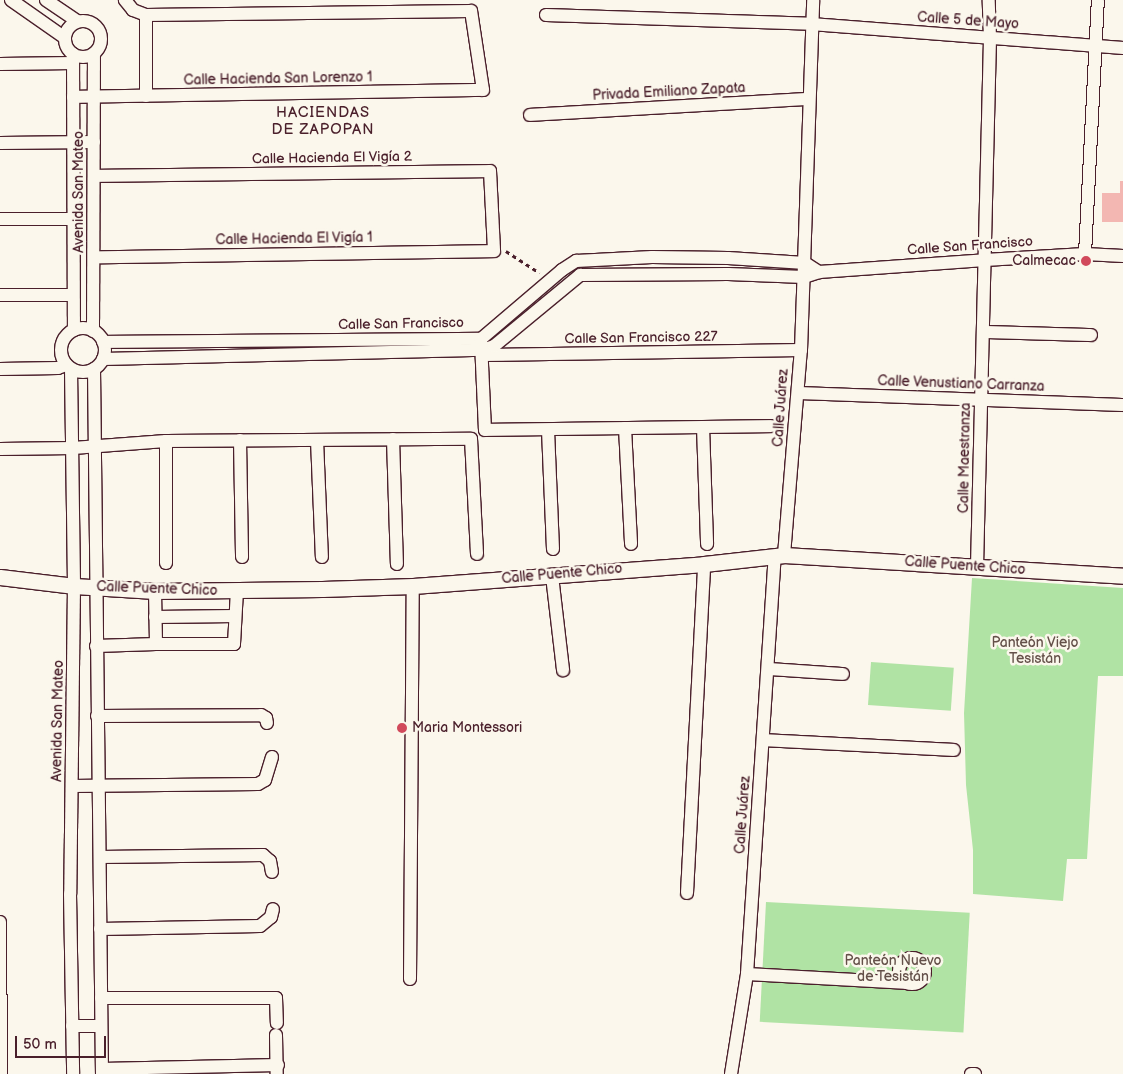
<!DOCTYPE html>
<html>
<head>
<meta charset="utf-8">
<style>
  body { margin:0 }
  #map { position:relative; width:1123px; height:1074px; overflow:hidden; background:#fbf7ec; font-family:"Balsamiq Sans",sans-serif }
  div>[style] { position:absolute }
  .green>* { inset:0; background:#b0e3a4; transform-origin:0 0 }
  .building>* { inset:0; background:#f3b7b2 }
  .path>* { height:2.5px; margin-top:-1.25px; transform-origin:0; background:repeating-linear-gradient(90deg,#4a1f2b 0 4px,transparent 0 8px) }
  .roads { filter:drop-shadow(1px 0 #4a1f2b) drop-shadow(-1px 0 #4a1f2b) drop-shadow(0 1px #4a1f2b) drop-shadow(0 -1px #4a1f2b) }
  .minor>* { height:12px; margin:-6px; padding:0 6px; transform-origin:6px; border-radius:6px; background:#fbf7ec }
  .minor>.ring { margin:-6px; padding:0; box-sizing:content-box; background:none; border:12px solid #fbf7ec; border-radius:50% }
  .major>* { height:15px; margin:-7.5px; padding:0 7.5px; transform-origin:7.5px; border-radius:7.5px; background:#fbf7ec }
  .dots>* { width:14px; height:14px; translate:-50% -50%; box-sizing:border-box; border:2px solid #fbf7ec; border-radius:50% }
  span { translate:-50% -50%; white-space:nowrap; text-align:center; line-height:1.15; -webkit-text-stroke:5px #fbf7ec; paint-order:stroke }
  .street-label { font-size:14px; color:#4a1f2b }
  .poi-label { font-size:14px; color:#4a1f2b }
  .right { translate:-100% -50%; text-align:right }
  .left { translate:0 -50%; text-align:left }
  .park-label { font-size:14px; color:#645049 }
  .neighbourhood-label { font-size:15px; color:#4a1f2b; letter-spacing:1px }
  .scale { position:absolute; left:15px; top:1036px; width:91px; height:22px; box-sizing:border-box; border:2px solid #4a1f2b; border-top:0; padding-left:6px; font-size:15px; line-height:18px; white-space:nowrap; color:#4a1f2b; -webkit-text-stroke:4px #fbf7ec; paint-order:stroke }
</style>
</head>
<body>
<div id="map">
  <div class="green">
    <div style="clip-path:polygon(972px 578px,1123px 588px,1123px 676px,1098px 676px,1087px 859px,1067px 859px,1063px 901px,973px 894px,973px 850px,966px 785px,964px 713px)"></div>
    <div style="left:871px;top:662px;width:83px;height:43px;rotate:4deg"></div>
    <div style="left:766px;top:902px;width:204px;height:120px;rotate:3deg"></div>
  </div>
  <div class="building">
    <div style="clip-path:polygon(1120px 181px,1123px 181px,1123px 222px,1102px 222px,1102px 193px,1120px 193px)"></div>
  </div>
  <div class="path">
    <div style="left:506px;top:251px;width:40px;rotate:32.9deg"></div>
  </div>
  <div class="roads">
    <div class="minor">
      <div style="left:11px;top:0;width:66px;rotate:35.1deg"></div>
      <div style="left:46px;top:0;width:37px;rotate:34deg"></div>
      <div style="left:546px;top:15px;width:265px;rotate:1.9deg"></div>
      <div style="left:811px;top:24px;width:313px;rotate:4.4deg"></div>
      <div class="ring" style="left:65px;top:21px;width:24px;height:24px"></div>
      <div style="left:73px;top:54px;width:276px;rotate:89.8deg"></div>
      <div style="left:0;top:64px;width:73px;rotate:-0.8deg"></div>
      <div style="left:146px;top:96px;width:81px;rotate:-90deg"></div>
      <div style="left:73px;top:97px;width:410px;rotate:-1deg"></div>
      <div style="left:483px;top:90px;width:80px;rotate:-98.6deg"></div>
      <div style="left:471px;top:11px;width:325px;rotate:179.3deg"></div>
      <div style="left:146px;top:15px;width:14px;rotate:-159deg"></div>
      <div style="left:133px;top:10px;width:13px;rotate:-129deg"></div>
      <div style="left:530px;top:115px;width:279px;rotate:-3.3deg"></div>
      <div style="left:0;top:143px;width:94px;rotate:-0.6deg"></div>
      <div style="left:94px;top:176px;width:396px;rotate:-0.7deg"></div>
      <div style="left:490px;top:171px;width:80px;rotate:87.1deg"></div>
      <div style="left:494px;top:251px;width:400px;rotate:179.1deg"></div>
      <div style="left:0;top:219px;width:73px"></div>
      <div style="left:1085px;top:254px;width:254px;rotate:-87.1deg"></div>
      <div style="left:0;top:295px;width:73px"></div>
      <div class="ring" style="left:61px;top:328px;width:32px;height:32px"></div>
      <div style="left:93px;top:331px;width:277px;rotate:-89.8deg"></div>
      <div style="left:984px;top:332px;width:107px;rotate:1.6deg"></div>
      <div style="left:103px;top:342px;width:378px;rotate:-0.5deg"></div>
      <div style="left:481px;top:339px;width:106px;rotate:-40.4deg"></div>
      <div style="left:562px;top:270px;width:17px;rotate:-33deg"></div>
      <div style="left:576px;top:261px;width:76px;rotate:-3deg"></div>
      <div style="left:652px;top:257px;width:76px;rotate:0.8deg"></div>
      <div style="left:728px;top:258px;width:77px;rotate:3.7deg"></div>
      <div style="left:805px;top:263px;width:17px;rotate:33deg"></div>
      <div style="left:481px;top:342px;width:88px;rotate:87.4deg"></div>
      <div style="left:485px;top:430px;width:286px;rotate:-0.8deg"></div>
      <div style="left:483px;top:355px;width:318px;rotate:-0.9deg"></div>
      <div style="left:103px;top:359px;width:380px;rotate:-1.4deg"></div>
      <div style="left:483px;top:350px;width:12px;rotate:-20deg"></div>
      <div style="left:494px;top:346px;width:112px;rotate:-39.5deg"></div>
      <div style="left:580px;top:275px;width:148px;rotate:-0.4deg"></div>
      <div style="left:728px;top:274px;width:76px;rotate:2.3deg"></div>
      <div style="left:804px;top:277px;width:16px;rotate:-18deg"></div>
      <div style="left:819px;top:272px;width:166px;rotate:-4.1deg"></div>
      <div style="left:985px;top:260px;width:100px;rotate:-3.4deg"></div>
      <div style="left:1085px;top:254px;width:38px;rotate:3deg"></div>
      <div style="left:0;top:369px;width:58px;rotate:-1deg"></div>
      <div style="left:58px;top:368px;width:9px;rotate:-21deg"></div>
      <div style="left:71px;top:369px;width:217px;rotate:89.2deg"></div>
      <div style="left:74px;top:586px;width:308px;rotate:90.7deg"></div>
      <div style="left:70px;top:894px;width:180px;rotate:89deg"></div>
      <div style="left:94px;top:369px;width:705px;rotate:89.35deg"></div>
      <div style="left:798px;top:393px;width:325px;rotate:2.1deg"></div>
      <div style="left:703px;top:427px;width:117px;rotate:88deg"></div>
      <div style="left:625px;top:428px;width:116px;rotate:87deg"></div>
      <div style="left:548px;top:430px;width:119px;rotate:87.6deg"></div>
      <div style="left:393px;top:439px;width:125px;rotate:88.2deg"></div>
      <div style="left:240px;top:440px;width:117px;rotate:89deg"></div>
      <div style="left:317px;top:440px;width:117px;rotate:87.6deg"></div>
      <div style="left:166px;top:441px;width:122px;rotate:90deg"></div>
      <div style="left:0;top:449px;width:73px;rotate:-0.8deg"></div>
      <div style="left:73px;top:448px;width:93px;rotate:-4.3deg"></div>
      <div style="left:166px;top:441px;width:305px;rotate:-0.4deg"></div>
      <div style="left:471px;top:439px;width:115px;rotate:87deg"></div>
      <div style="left:784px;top:555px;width:206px;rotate:-85.3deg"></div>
      <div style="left:801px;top:350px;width:350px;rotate:-88deg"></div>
      <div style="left:977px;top:567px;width:529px;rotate:-88.59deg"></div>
      <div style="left:990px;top:38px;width:38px;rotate:-92deg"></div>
      <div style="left:552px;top:576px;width:95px;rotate:83.3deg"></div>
      <div style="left:155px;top:591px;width:53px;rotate:88.9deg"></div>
      <div style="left:156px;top:644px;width:78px"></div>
      <div style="left:234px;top:644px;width:53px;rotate:-86.8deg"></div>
      <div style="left:155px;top:617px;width:80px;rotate:-0.7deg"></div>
      <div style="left:96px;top:646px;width:60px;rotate:-1.9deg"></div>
      <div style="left:768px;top:669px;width:75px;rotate:3.8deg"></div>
      <div style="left:97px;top:716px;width:164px;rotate:-0.3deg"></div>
      <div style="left:261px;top:715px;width:6px;rotate:31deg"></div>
      <div style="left:266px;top:718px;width:5px;rotate:79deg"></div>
      <div style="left:763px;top:740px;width:191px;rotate:3deg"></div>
      <div style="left:72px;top:786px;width:186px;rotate:-0.6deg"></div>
      <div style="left:258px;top:784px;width:8px;rotate:-30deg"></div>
      <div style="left:265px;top:780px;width:24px;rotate:-73deg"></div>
      <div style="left:100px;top:857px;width:163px;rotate:-0.7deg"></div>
      <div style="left:263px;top:855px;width:9px;rotate:41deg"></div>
      <div style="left:270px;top:861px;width:11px;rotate:80deg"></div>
      <div style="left:687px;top:893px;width:329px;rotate:-87deg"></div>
      <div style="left:0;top:922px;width:152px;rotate:89.6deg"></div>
      <div style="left:100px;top:929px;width:160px;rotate:-1.1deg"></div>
      <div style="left:260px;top:926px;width:14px;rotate:-39deg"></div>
      <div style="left:271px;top:917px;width:8px;rotate:-76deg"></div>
      <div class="ring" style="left:899px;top:958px;width:14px;height:14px"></div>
      <div style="left:747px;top:974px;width:162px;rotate:3.2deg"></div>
      <div style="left:410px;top:979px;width:393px;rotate:-89.6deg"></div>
      <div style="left:101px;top:998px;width:175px"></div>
      <div style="left:276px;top:998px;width:25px;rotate:88deg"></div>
      <div style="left:72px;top:1026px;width:29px"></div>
      <div style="left:276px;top:1035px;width:39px;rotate:89deg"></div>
      <div style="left:102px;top:1069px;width:176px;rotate:-1.3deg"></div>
      <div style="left:731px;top:1074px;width:101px;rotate:-80.9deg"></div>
      <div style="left:747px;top:974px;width:419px;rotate:-86.2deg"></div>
      <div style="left:971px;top:1074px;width:4px"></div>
    </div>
    <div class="major">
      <div style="left:0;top:577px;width:75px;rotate:6.9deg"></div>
      <div style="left:74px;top:586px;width:81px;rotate:3.5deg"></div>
      <div style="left:155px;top:591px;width:167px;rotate:-0.7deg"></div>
      <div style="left:322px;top:589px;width:91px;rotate:-1.9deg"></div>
      <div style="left:413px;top:586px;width:292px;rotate:-4.3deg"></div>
      <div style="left:704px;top:564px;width:81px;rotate:-6.4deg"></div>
      <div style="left:784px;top:555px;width:340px;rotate:3.5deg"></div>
    </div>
  </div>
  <div class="dots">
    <div style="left:1086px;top:261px;background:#d1495b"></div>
    <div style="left:402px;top:728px;background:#d1495b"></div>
  </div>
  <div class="street-label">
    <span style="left:968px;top:21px;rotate:4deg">Calle 5 de Mayo</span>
    <span style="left:278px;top:79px;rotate:-1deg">Calle Hacienda San Lorenzo 1</span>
    <span style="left:669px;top:92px;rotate:-3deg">Privada Emiliano Zapata</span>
    <span style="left:332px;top:158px;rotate:-1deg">Calle Hacienda El Vigía 2</span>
    <span style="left:79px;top:192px;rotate:-90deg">Avenida San Mateo</span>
    <span style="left:294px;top:239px;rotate:-1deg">Calle Hacienda El Vigía 1</span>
    <span style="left:970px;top:246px;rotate:-4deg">Calle San Francisco</span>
    <span style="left:401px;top:324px;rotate:-1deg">Calle San Francisco</span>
    <span style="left:641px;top:338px;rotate:-1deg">Calle San Francisco 227</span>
    <span style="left:961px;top:384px;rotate:2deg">Calle Venustiano Carranza</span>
    <span style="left:781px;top:408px;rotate:-86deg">Calle Juárez</span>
    <span style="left:965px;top:458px;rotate:-89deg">Calle Maestranza</span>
    <span style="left:965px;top:566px;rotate:4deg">Calle Puente Chico</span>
    <span style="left:562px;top:574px;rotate:-5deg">Calle Puente Chico</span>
    <span style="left:157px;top:589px;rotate:2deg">Calle Puente Chico</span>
    <span style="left:58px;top:721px;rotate:-89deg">Avenida San Mateo</span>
    <span style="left:743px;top:815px;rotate:-86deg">Calle Juárez</span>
  </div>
  <div class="poi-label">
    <span class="right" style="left:1076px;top:261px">Calmecac</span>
    <span class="left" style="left:412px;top:728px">Maria Montessori</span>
  </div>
  <div class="park-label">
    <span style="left:1035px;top:651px">Panteón Viejo<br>Tesistán</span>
    <span style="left:893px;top:969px">Panteón Nuevo<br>de Tesistán</span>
  </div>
  <div class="neighbourhood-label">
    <span style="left:323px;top:121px">HACIENDAS<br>DE ZAPOPAN</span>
  </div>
  <div class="scale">50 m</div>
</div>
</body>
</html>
